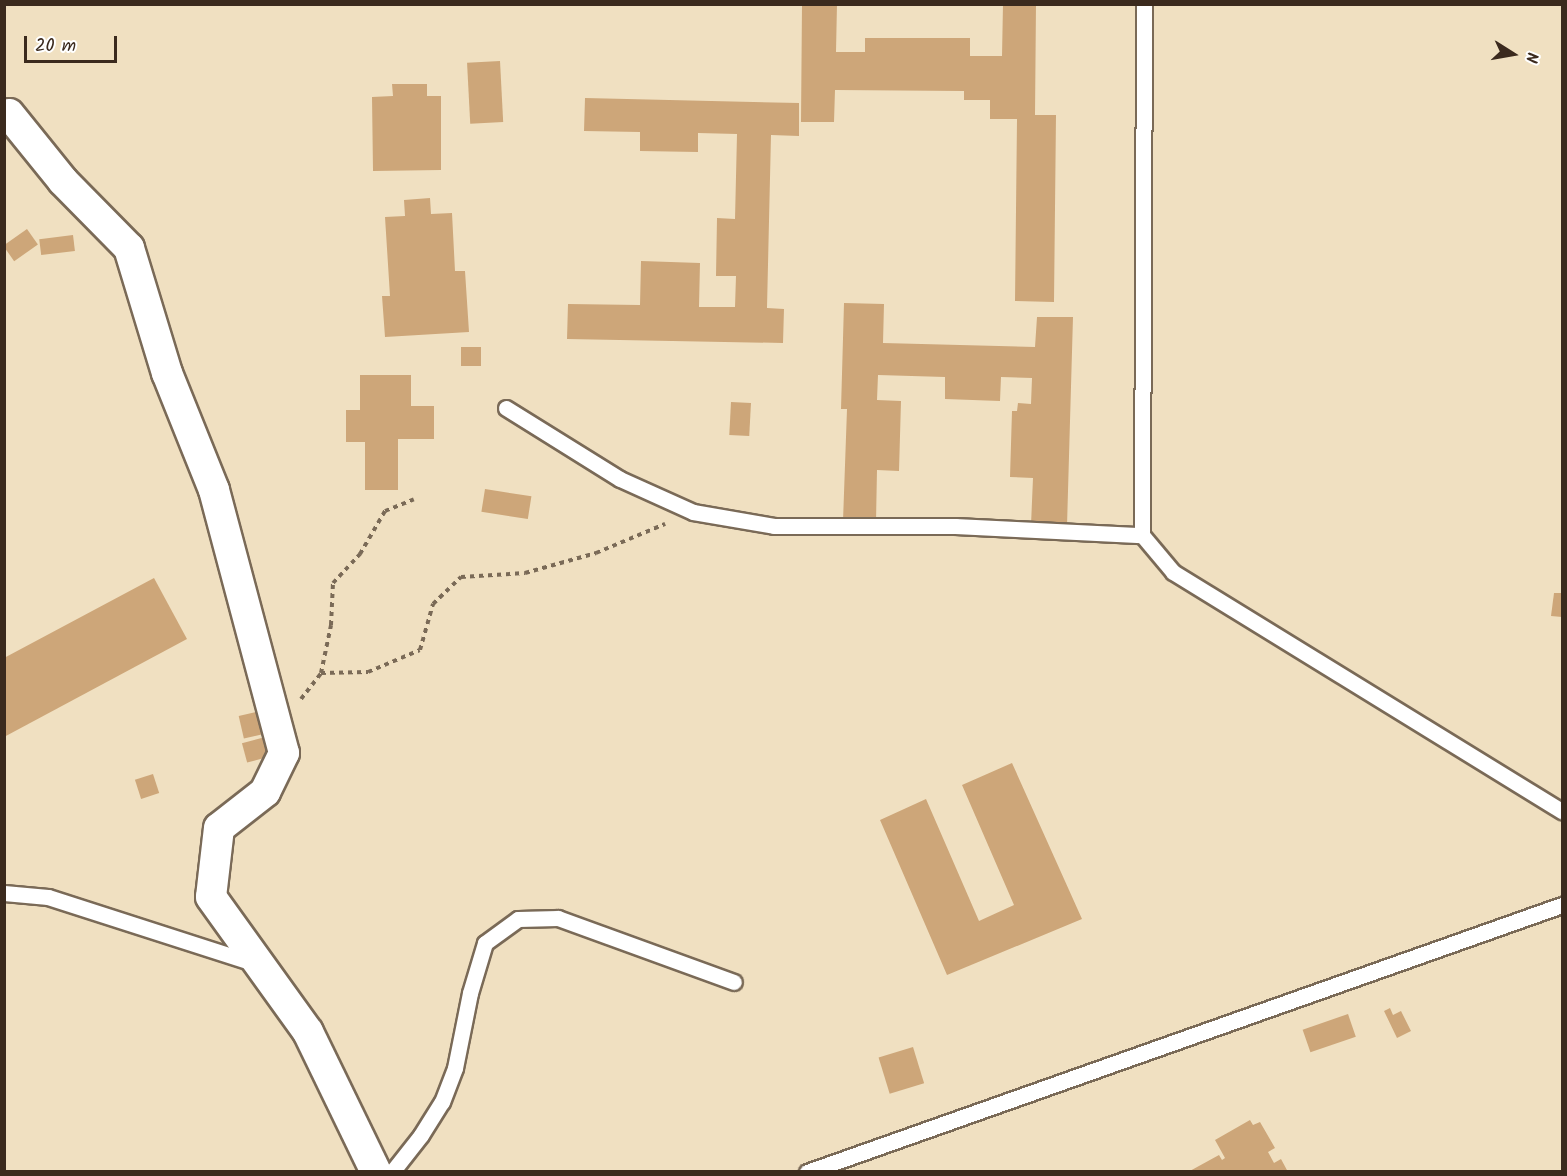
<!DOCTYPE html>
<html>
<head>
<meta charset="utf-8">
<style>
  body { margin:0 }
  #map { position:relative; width:1567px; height:1176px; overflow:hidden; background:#f0e0c1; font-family:Kalam,sans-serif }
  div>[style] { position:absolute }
  .building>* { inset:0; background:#cda679; transform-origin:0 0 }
  .path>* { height:4px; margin-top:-2px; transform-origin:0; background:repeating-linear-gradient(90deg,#7a6a57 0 4.5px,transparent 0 9px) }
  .roads { filter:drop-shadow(2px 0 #7a6a57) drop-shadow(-2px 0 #7a6a57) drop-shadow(0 2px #7a6a57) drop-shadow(0 -2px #7a6a57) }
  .lane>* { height:15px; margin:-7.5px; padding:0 7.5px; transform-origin:7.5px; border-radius:7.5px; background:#fff }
  .street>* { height:30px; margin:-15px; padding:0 15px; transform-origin:15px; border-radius:15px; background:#fff }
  span { translate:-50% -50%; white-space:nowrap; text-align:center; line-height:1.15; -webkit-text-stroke:6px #fff; paint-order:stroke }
  .frame { position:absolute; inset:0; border:6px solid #3b2a1e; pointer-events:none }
  .north { position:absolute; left:1483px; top:24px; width:60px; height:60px; -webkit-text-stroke:4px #fff; paint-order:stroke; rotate:101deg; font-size:16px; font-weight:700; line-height:24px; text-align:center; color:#3b2a1e }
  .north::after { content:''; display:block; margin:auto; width:21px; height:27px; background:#3b2a1e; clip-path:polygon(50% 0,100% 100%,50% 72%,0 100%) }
  .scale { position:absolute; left:24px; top:36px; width:93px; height:27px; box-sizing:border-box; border:3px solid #3b2a1e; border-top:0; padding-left:8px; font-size:18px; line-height:21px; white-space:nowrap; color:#3b2a1e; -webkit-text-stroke:4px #fff; paint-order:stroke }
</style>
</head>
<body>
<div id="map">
  <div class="building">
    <div style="clip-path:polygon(802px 4px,837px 4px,836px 52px,865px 52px,865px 38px,970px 38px,970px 56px,1002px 56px,1003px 4px,1036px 4px,1035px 115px,1056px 115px,1054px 302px,1015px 301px,1017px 119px,990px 119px,990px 100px,964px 100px,964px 91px,835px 90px,834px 122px,801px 122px)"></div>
    <div style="left:500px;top:61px;width:61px;height:33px;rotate:87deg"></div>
    <div style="clip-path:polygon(392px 84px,427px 84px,427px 96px,441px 96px,441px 170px,373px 171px,372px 97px,393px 96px)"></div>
    <div style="clip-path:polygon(585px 98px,799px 103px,799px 136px,771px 135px,767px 308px,784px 309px,783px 343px,567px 339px,568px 304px,640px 305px,641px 261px,700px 263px,699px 307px,735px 307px,736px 276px,716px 276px,717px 218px,735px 219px,737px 134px,698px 133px,698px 152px,640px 151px,640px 132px,584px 131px)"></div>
    <div style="clip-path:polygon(430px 198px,431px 214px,452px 213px,455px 271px,465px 271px,469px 332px,385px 337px,382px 296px,390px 296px,385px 217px,405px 216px,404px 200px)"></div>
    <div style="left:27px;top:229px;width:19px;height:29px;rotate:55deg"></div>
    <div style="left:73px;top:235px;width:16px;height:34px;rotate:83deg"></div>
    <div style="clip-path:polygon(844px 303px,884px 304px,883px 343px,1035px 347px,1037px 317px,1073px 317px,1067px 526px,1031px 525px,1033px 478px,1010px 477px,1012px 411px,1017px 411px,1018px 403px,1031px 404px,1032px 378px,1001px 377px,1000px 401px,945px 399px,945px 377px,878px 375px,877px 400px,901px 401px,899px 471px,877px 470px,876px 522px,843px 521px,847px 409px,841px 409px)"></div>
    <div style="left:481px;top:347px;width:19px;height:20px;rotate:90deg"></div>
    <div style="clip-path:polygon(360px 375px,411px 375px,411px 406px,434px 406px,434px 439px,398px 439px,398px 490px,365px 490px,365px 442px,346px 442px,346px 410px,360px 410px)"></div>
    <div style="left:731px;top:402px;width:20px;height:33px;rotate:3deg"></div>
    <div style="left:485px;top:489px;width:47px;height:23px;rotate:9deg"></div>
    <div style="clip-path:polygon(154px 578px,187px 639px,4px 737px,4px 658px)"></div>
    <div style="clip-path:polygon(1554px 593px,1562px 593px,1562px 617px,1551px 616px)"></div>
    <div style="left:265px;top:710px;width:23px;height:27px;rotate:77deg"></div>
    <div style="left:269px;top:736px;width:20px;height:28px;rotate:75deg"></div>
    <div style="clip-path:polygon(1012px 763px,1082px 919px,947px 975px,880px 820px,926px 799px,979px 921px,1014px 905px,962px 785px)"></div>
    <div style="left:153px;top:774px;width:20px;height:19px;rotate:72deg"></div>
    <div style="clip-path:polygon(1390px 1008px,1393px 1015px,1401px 1011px,1411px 1031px,1397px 1038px,1384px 1011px)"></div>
    <div style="left:1348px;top:1014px;width:24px;height:48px;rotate:71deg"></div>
    <div style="left:913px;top:1047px;width:38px;height:36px;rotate:73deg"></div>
    <div style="clip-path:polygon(1250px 1120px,1253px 1125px,1260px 1122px,1275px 1148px,1268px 1152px,1274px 1163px,1281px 1159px,1288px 1172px,1188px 1172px,1219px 1155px,1222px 1160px,1225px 1158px,1215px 1140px)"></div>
  </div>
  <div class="path">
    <div style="left:321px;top:673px;width:49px;rotate:-78.2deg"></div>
    <div style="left:331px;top:625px;width:42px;rotate:-87.3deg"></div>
    <div style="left:333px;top:583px;width:40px;rotate:-47deg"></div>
    <div style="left:360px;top:554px;width:50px;rotate:-59.8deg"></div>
    <div style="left:385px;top:511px;width:31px;rotate:-22deg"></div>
    <div style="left:301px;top:699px;width:33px;rotate:-52deg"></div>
    <div style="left:321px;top:673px;width:47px;rotate:-1.2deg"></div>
    <div style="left:368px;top:672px;width:56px;rotate:-22.9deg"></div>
    <div style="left:420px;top:650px;width:48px;rotate:-74.2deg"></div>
    <div style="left:433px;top:604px;width:39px;rotate:-44deg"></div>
    <div style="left:461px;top:577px;width:64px;rotate:-3.6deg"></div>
    <div style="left:525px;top:573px;width:74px;rotate:-15.7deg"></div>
    <div style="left:596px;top:553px;width:75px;rotate:-22.8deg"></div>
  </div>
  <div class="roads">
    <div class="lane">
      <div style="left:1144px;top:4px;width:531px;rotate:90.22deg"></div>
      <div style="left:1142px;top:535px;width:48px;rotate:50deg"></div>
      <div style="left:1173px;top:572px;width:457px;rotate:31.6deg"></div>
      <div style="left:506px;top:408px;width:134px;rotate:31.9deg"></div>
      <div style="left:620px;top:479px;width:80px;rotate:24.3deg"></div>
      <div style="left:693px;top:512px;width:82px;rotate:9.8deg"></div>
      <div style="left:774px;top:526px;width:181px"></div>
      <div style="left:955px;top:526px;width:187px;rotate:2.8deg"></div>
      <div style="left:4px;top:893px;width:44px;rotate:5.2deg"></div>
      <div style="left:48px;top:897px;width:216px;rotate:17.8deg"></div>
      <div style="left:392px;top:1172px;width:47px;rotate:-51.9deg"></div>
      <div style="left:421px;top:1135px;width:39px;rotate:-58deg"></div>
      <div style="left:442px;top:1102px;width:36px;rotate:-69deg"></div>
      <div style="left:455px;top:1068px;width:76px;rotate:-78.7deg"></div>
      <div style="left:470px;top:993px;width:52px;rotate:-73.3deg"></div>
      <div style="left:485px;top:943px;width:41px;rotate:-36deg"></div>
      <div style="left:518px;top:919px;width:40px;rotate:-1.4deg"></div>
      <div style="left:558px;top:918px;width:187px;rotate:20deg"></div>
      <div style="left:807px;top:1172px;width:801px;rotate:-19.48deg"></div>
    </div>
    <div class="street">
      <div style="left:9px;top:114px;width:86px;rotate:51.1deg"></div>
      <div style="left:63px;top:181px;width:94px;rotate:45.4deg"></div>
      <div style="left:129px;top:248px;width:131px;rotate:73.1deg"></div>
      <div style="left:167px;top:373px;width:126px;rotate:68.1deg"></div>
      <div style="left:214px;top:490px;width:272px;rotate:75.1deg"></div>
      <div style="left:284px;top:753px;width:43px;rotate:116deg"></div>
      <div style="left:265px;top:792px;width:58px;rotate:142deg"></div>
      <div style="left:219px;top:828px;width:69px;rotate:96.6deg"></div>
      <div style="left:211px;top:897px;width:166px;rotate:54.3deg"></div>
      <div style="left:308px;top:1032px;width:156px;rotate:64.1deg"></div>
    </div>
  </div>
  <div class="frame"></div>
  <div class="north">N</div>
  <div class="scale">20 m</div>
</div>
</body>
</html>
